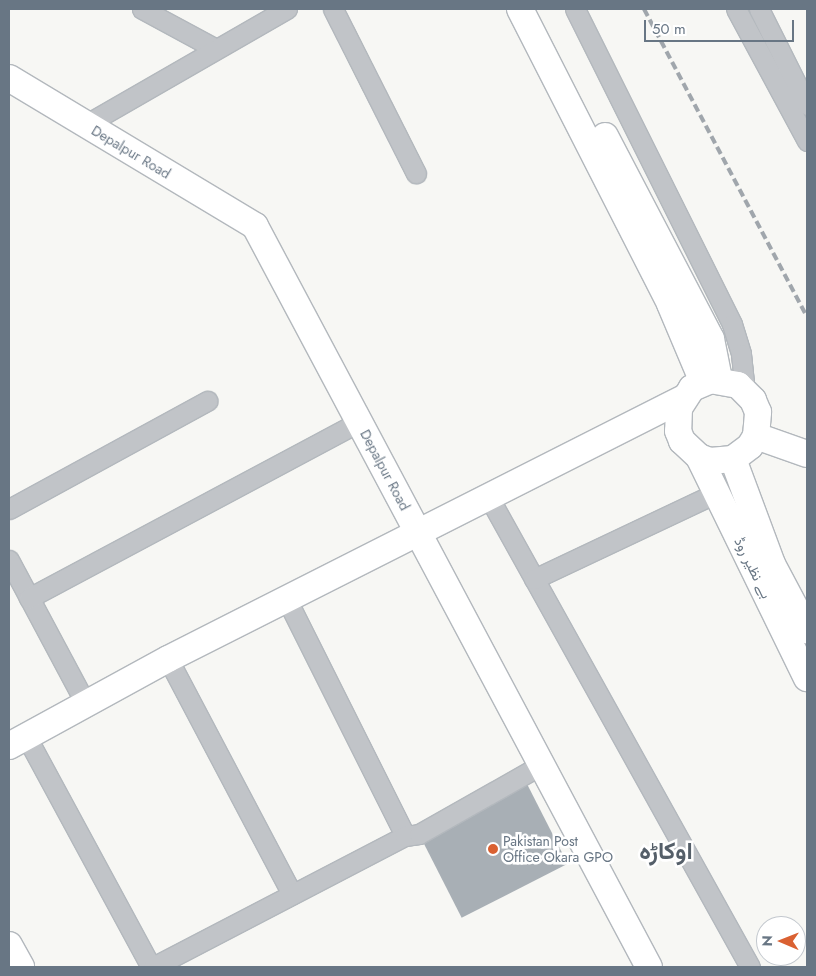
<!DOCTYPE html>
<html>
<head>
<meta charset="utf-8">
<style>
  body { margin:0 }
  #map { position:relative; width:816px; height:976px; overflow:hidden; background:#f7f7f4; font-family:Jost,Vazirmatn,sans-serif }
  div>[style] { position:absolute }
  .building>* { inset:0; background:#a8afb5; transform-origin:0 0 }
  .roads { filter:drop-shadow(1px 0 #b3b8bd) drop-shadow(-1px 0 #b3b8bd) drop-shadow(0 1px #b3b8bd) drop-shadow(0 -1px #b3b8bd) }
  .street>* { height:19px; margin:-9.5px; padding:0 9.5px; transform-origin:9.5px; border-radius:9.5px; background:#c1c4c8 }
  .secondary>* { height:26px; margin:-13px; padding:0 13px; transform-origin:13px; border-radius:13px; background:#fff }
  .rail>* { height:4px; margin-top:-2px; transform-origin:0; background:repeating-linear-gradient(90deg,#a0a6ac 0 8px,transparent 0 12px) }
  .dots>* { width:14px; height:14px; translate:-50% -50%; box-sizing:border-box; border:2px solid #fff; border-radius:50% }
  span { translate:-50% -50%; white-space:nowrap; text-align:center; line-height:1.15; -webkit-text-stroke:5px #fff; paint-order:stroke }
  .street-label { font-size:14px; color:#687684 }
  .poi-label { font-size:14px; color:#687684 }
  .left { translate:0 -50%; text-align:left }
  .town-label { font-size:24px; color:#555f69; font-weight:700 }
  .frame { position:absolute; inset:0; border:10px solid #687684; pointer-events:none }
  .north { position:absolute; left:756px; top:916px; width:50px; height:50px; box-sizing:border-box; background:#fff; border:1px solid #c3c8ce; border-radius:50%; rotate:271deg; font-size:14px; font-weight:700; line-height:20px; text-align:center; color:#687684 }
  .north::after { content:''; display:block; margin:auto; width:18px; height:22px; background:#da6132; clip-path:polygon(50% 0,100% 100%,50% 72%,0 100%) }
  .scale { position:absolute; left:644px; top:20px; width:150px; height:22px; box-sizing:border-box; border:2px solid #687684; border-top:0; padding-left:6px; font-size:15px; line-height:18px; white-space:nowrap; color:#687684; -webkit-text-stroke:4px #fff; paint-order:stroke }
</style>
</head>
<body>
<div id="map">
  <div class="building">
    <div style="left:525px;top:780px;width:94px;height:119px;rotate:63deg"></div>
  </div>
  <div class="roads">
    <div class="street">
      <div style="left:142px;top:9px;width:84px;rotate:28.4deg"></div>
      <div style="left:333px;top:9px;width:184px;rotate:63.2deg"></div>
      <div style="left:575px;top:9px;width:352px;rotate:63.5deg"></div>
      <div style="left:732px;top:324px;width:31px;rotate:73deg"></div>
      <div style="left:741px;top:354px;width:36px;rotate:84deg"></div>
      <div style="left:736px;top:9px;width:150px;rotate:61.7deg"></div>
      <div style="left:759px;top:9px;width:107px;rotate:63.4deg"></div>
      <div style="left:85px;top:125px;width:233px;rotate:-29.9deg"></div>
      <div style="left:487px;top:494px;width:541px;rotate:60.92deg"></div>
      <div style="left:9px;top:509px;width:226px;rotate:-28.6deg"></div>
      <div style="left:9px;top:560px;width:163px;rotate:61.9deg"></div>
      <div style="left:534px;top:579px;width:201px;rotate:-25.3deg"></div>
      <div style="left:29px;top:598px;width:374px;rotate:-28.1deg"></div>
      <div style="left:286px;top:598px;width:266px;rotate:63.4deg"></div>
      <div style="left:168px;top:659px;width:266px;rotate:62.2deg"></div>
      <div style="left:26px;top:736px;width:263px;rotate:61.6deg"></div>
      <div style="left:153px;top:967px;width:284px;rotate:-27.5deg"></div>
      <div style="left:405px;top:836px;width:14px;rotate:-8deg"></div>
      <div style="left:419px;top:834px;width:140px;rotate:-29.5deg"></div>
    </div>
    <div class="secondary">
      <div style="left:520px;top:9px;width:331px;rotate:63deg"></div>
      <div style="left:670px;top:304px;width:85px;rotate:67.1deg"></div>
      <div style="left:9px;top:78px;width:287px;rotate:31deg"></div>
      <div style="left:255px;top:226px;width:839px;rotate:62deg"></div>
      <div style="left:605px;top:136px;width:229px;rotate:62.4deg"></div>
      <div style="left:711px;top:339px;width:41px;rotate:78.7deg"></div>
      <div style="left:756px;top:436px;width:54px;rotate:19.4deg"></div>
      <div style="left:699px;top:457px;width:12px;rotate:20deg"></div>
      <div style="left:710px;top:461px;width:23px;rotate:-5deg"></div>
      <div style="left:733px;top:459px;width:21px;rotate:-37deg"></div>
      <div style="left:750px;top:446px;width:12px;rotate:-59deg"></div>
      <div style="left:756px;top:436px;width:24px;rotate:-85deg"></div>
      <div style="left:758px;top:412px;width:13px;rotate:-113deg"></div>
      <div style="left:753px;top:400px;width:21px;rotate:-135deg"></div>
      <div style="left:738px;top:385px;width:27px;rotate:-170deg"></div>
      <div style="left:711px;top:380px;width:21px;rotate:157deg"></div>
      <div style="left:692px;top:388px;width:24px;rotate:123deg"></div>
      <div style="left:679px;top:408px;width:23px;rotate:92deg"></div>
      <div style="left:678px;top:431px;width:11px;rotate:68deg"></div>
      <div style="left:682px;top:441px;width:23px;rotate:43deg"></div>
      <div style="left:699px;top:457px;width:246px;rotate:64deg"></div>
      <div style="left:733px;top:459px;width:112px;rotate:69.6deg"></div>
      <div style="left:772px;top:564px;width:75px;rotate:62.1deg"></div>
      <div style="left:9px;top:746px;width:181px;rotate:-28.7deg"></div>
      <div style="left:168px;top:659px;width:578px;rotate:-26.83deg"></div>
      <div style="left:9px;top:945px;width:25px;rotate:61deg"></div>
    </div>
  </div>
  <div class="rail">
    <div style="left:644px;top:9px;width:348px;rotate:62.1deg"></div>
  </div>
  <div class="dots">
    <div style="left:493px;top:849px;background:#da6132"></div>
  </div>
  <div class="street-label">
    <span style="left:131px;top:152px;rotate:31deg">Depalpur Road</span>
    <span style="left:385px;top:470px;rotate:62deg">Depalpur Road</span>
    <span style="left:753px;top:568px;rotate:64deg">بے نظیر روڈ</span>
  </div>
  <div class="poi-label">
    <span class="left" style="left:503px;top:849px">Pakistan Post<br>Office Okara GPO</span>
  </div>
  <div class="town-label">
    <span style="left:666px;top:851px">اوکاڑہ</span>
  </div>
  <div class="frame"></div>
  <div class="north">N</div>
  <div class="scale">50 m</div>
</div>
</body>
</html>
